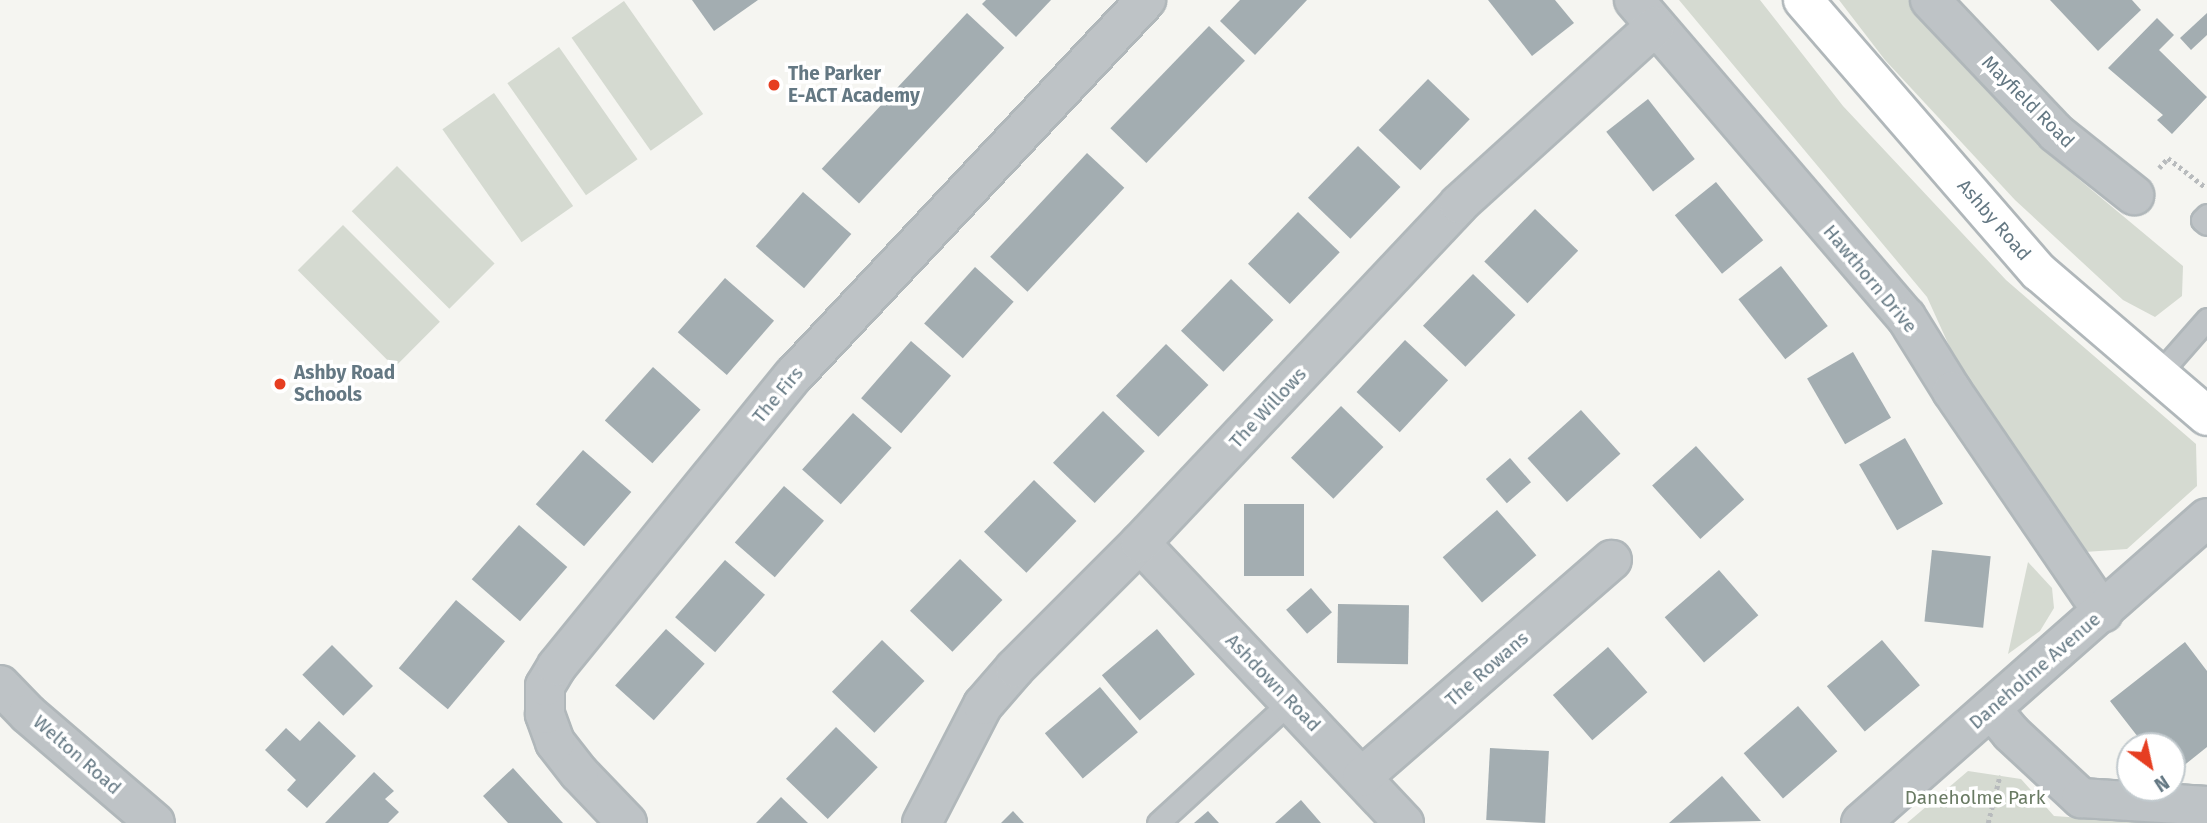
<!DOCTYPE html>
<html>
<head>
<meta charset="utf-8">
<style>
  body { margin:0 }
  #map { position:relative; width:2207px; height:823px; overflow:hidden; background:#f5f5f1; font-family:"Fira Sans",sans-serif }
  div>[style] { position:absolute }
  .green>* { inset:0; background:#d5dad1; transform-origin:0 0 }
  .building>* { inset:0; background:#a3adb1; transform-origin:0 0 }
  .path>* { height:4.5px; margin-top:-2.25px; transform-origin:0; background:repeating-linear-gradient(90deg,#b8bbbd 0 3.5px,transparent 0 7px) }
  .roads { filter:drop-shadow(2px 0 #b0b7ba) drop-shadow(-2px 0 #b0b7ba) drop-shadow(0 2px #b0b7ba) drop-shadow(0 -2px #b0b7ba) }
  .lane>* { height:21px; margin:-10.5px; padding:0 10.5px; transform-origin:10.5px; border-radius:10.5px; background:#bec3c6 }
  .street>* { height:38px; margin:-19px; padding:0 19px; transform-origin:19px; border-radius:19px; background:#bec3c6 }
  .secondary>* { height:38px; margin:-19px; padding:0 19px; transform-origin:19px; border-radius:19px; background:#fff }
  .dots>* { width:19px; height:19px; translate:-50% -50%; box-sizing:border-box; border:4px solid #fff; border-radius:50% }
  span { translate:-50% -50%; white-space:nowrap; text-align:center; line-height:1.15; -webkit-text-stroke:7px #fff; paint-order:stroke }
  .poi-label { font-size:19px; color:#647883; font-weight:700 }
  .left { translate:0 -50%; text-align:left }
  .street-label { font-size:19px; color:#647883 }
  .park-label { font-size:19px; color:#697a63 }
  .north { position:absolute; left:2116px; top:732px; width:70px; height:70px; box-sizing:border-box; background:#fff; border:2px solid #c1c9cd; border-radius:50%; rotate:147deg; font-size:19px; font-weight:700; line-height:28px; text-align:center; color:#647883 }
  .north::after { content:''; display:block; margin:auto; width:24px; height:32px; background:#e63e21; clip-path:polygon(50% 0,100% 100%,50% 72%,0 100%) }
</style>
</head>
<body>
<div id="map">
  <div class="green">
    <div style="clip-path:polygon(1679px 0,1760px 0,1843px 106px,2006px 280px,2196px 444px,2197px 486px,2127px 549px,2085px 552px,1971px 394px,1927px 297px)"></div>
    <div style="clip-path:polygon(1839px 0,1909px 0,2051px 156px,2183px 266px,2182px 296px,2155px 317px,2123px 300px,2015px 200px,1885px 60px)"></div>
    <div style="left:624px;top:1px;width:138px;height:64px;rotate:55deg"></div>
    <div style="left:559px;top:47px;width:137px;height:63px;rotate:55deg"></div>
    <div style="left:494px;top:93px;width:138px;height:63px;rotate:55deg"></div>
    <div style="left:397px;top:166px;width:138px;height:64px;rotate:45deg"></div>
    <div style="left:343px;top:225px;width:137px;height:64px;rotate:45deg"></div>
    <div style="clip-path:polygon(2028px 562px,2052px 588px,2054px 608px,2040px 631px,2008px 654px)"></div>
    <div style="clip-path:polygon(1968px 771px,2021px 779px,2054px 816px,2152px 823px,1907px 823px)"></div>
  </div>
  <div class="building">
    <div style="clip-path:polygon(692px 0,758px 0,714px 31px)"></div>
    <div style="clip-path:polygon(986px 0,1051px 0,1016px 37px,982px 4px)"></div>
    <div style="clip-path:polygon(1240px 0,1307px 0,1255px 55px,1220px 21px)"></div>
    <div style="clip-path:polygon(1488px 0,1555px 0,1574px 23px,1532px 56px)"></div>
    <div style="clip-path:polygon(2050px 0,2132px 0,2141px 10px,2098px 51px)"></div>
    <div style="left:967px;top:13px;width:51px;height:213px;rotate:43deg"></div>
    <div style="clip-path:polygon(2207px 13px,2207px 35px,2191px 50px,2180px 38px)"></div>
    <div style="clip-path:polygon(2157px 18px,2174px 35px,2159px 50px,2207px 97px,2172px 134px,2157px 120px,2163px 115px,2108px 68px)"></div>
    <div style="left:1209px;top:26px;width:50px;height:142px;rotate:44deg"></div>
    <div style="left:1428px;top:79px;width:58px;height:71px;rotate:44deg"></div>
    <div style="left:1648px;top:99px;width:76px;height:53px;rotate:52deg"></div>
    <div style="left:1358px;top:146px;width:59px;height:72px;rotate:44deg"></div>
    <div style="left:1087px;top:153px;width:51px;height:142px;rotate:43deg"></div>
    <div style="left:1716px;top:182px;width:75px;height:53px;rotate:51deg"></div>
    <div style="left:803px;top:192px;width:64px;height:72px;rotate:41deg"></div>
    <div style="left:1535px;top:209px;width:60px;height:73px;rotate:44deg"></div>
    <div style="left:1298px;top:212px;width:58px;height:72px;rotate:44deg"></div>
    <div style="left:1781px;top:266px;width:76px;height:54px;rotate:52deg"></div>
    <div style="left:975px;top:267px;width:52px;height:76px;rotate:42deg"></div>
    <div style="left:1473px;top:274px;width:59px;height:72px;rotate:44deg"></div>
    <div style="left:725px;top:278px;width:65px;height:72px;rotate:41deg"></div>
    <div style="left:1231px;top:279px;width:59px;height:72px;rotate:44deg"></div>
    <div style="left:1405px;top:340px;width:59px;height:71px;rotate:43deg"></div>
    <div style="left:911px;top:341px;width:53px;height:76px;rotate:41deg"></div>
    <div style="left:1166px;top:344px;width:59px;height:72px;rotate:44deg"></div>
    <div style="left:1853px;top:352px;width:76px;height:53px;rotate:60deg"></div>
    <div style="left:653px;top:367px;width:64px;height:72px;rotate:42deg"></div>
    <div style="left:1341px;top:406px;width:59px;height:72px;rotate:44deg"></div>
    <div style="left:1581px;top:410px;width:59px;height:72px;rotate:48deg"></div>
    <div style="left:1103px;top:411px;width:58px;height:72px;rotate:44deg"></div>
    <div style="left:853px;top:413px;width:52px;height:76px;rotate:42deg"></div>
    <div style="left:1905px;top:438px;width:76px;height:53px;rotate:60deg"></div>
    <div style="left:1696px;top:446px;width:72px;height:59px;rotate:48deg"></div>
    <div style="left:583px;top:450px;width:64px;height:72px;rotate:41deg"></div>
    <div style="left:1510px;top:458px;width:32px;height:32px;rotate:49deg"></div>
    <div style="left:1034px;top:480px;width:59px;height:72px;rotate:44deg"></div>
    <div style="left:784px;top:486px;width:53px;height:75px;rotate:41deg"></div>
    <div style="left:1244px;top:504px;width:60px;height:72px"></div>
    <div style="left:1497px;top:510px;width:60px;height:72px;rotate:49deg"></div>
    <div style="left:519px;top:525px;width:64px;height:72px;rotate:41deg"></div>
    <div style="left:1932px;top:550px;width:59px;height:72px;rotate:6deg"></div>
    <div style="left:960px;top:559px;width:59px;height:72px;rotate:44deg"></div>
    <div style="left:725px;top:560px;width:53px;height:76px;rotate:41deg"></div>
    <div style="left:1719px;top:570px;width:60px;height:72px;rotate:49deg"></div>
    <div style="left:1311px;top:588px;width:32px;height:33px;rotate:49deg"></div>
    <div style="left:456px;top:600px;width:64px;height:89px;rotate:40deg"></div>
    <div style="left:1338px;top:604px;width:71px;height:59px;rotate:1deg"></div>
    <div style="left:666px;top:629px;width:52px;height:76px;rotate:42deg"></div>
    <div style="left:1157px;top:629px;width:59px;height:72px;rotate:50deg"></div>
    <div style="left:882px;top:640px;width:59px;height:72px;rotate:44deg"></div>
    <div style="left:1882px;top:640px;width:59px;height:72px;rotate:50deg"></div>
    <div style="clip-path:polygon(2185px 642px,2207px 671px,2207px 747px,2172px 775px,2172px 746px,2145px 746px,2110px 701px)"></div>
    <div style="left:332px;top:645px;width:58px;height:42px;rotate:45deg"></div>
    <div style="left:1608px;top:647px;width:60px;height:73px;rotate:49deg"></div>
    <div style="left:1100px;top:687px;width:59px;height:72px;rotate:50deg"></div>
    <div style="left:1798px;top:706px;width:60px;height:72px;rotate:49deg"></div>
    <div style="clip-path:polygon(319px 721px,356px 756px,307px 808px,287px 790px,296px 780px,265px 750px,286px 728px,300px 741px)"></div>
    <div style="left:836px;top:727px;width:58px;height:72px;rotate:44deg"></div>
    <div style="left:1490px;top:748px;width:59px;height:72px;rotate:3deg"></div>
    <div style="clip-path:polygon(513px 768px,542px 800px,563px 823px,508px 823px,483px 796px)"></div>
    <div style="clip-path:polygon(374px 772px,394px 791px,385px 799px,399px 812px,388px 823px,325px 823px)"></div>
    <div style="clip-path:polygon(1722px 776px,1761px 821px,1669px 823px,1696px 799px)"></div>
    <div style="clip-path:polygon(781px 797px,808px 823px,756px 823px)"></div>
    <div style="clip-path:polygon(1301px 800px,1321px 823px,1275px 823px)"></div>
    <div style="clip-path:polygon(1013px 811px,1024px 823px,1001px 823px)"></div>
    <div style="clip-path:polygon(1208px 811px,1219px 823px,1194px 823px)"></div>
  </div>
  <div class="path">
    <div style="left:2159px;top:168px;width:13px;rotate:-48deg"></div>
    <div style="left:2168px;top:158px;width:46px;rotate:37.9deg"></div>
    <div style="left:1988px;top:823px;width:49px;rotate:-76deg"></div>
  </div>
  <div class="roads">
    <div class="lane">
      <div style="left:2207px;top:215px;width:7px;rotate:135deg"></div>
      <div style="left:2202px;top:220px;width:6px;rotate:39deg"></div>
      <div style="left:2157px;top:376px;width:76px;rotate:-48.7deg"></div>
      <div style="left:1158px;top:823px;width:179px;rotate:-42.5deg"></div>
    </div>
    <div class="street">
      <div style="left:1634px;top:0;width:418px;rotate:49.4deg"></div>
      <div style="left:1906px;top:317px;width:87px;rotate:58.1deg"></div>
      <div style="left:1952px;top:391px;width:268px;rotate:55.7deg"></div>
      <div style="left:1930px;top:0;width:183px;rotate:46.5deg"></div>
      <div style="left:2056px;top:133px;width:100px;rotate:38.5deg"></div>
      <div style="left:1140px;top:543px;width:385px;rotate:46.7deg"></div>
      <div style="left:0;top:685px;width:40px;rotate:46deg"></div>
      <div style="left:28px;top:714px;width:167px;rotate:40.6deg"></div>
      <div style="left:1991px;top:709px;width:31px;rotate:50deg"></div>
      <div style="left:2011px;top:733px;width:96px;rotate:42.9deg"></div>
      <div style="left:2081px;top:798px;width:126px;rotate:3.6deg"></div>
      <div style="left:1362px;top:777px;width:331px;rotate:-41deg"></div>
      <div style="left:627px;top:823px;width:69px;rotate:-133.8deg"></div>
      <div style="left:579px;top:773px;width:39px;rotate:-128deg"></div>
      <div style="left:555px;top:742px;width:30px;rotate:-110deg"></div>
      <div style="left:545px;top:714px;width:28px;rotate:-90deg"></div>
      <div style="left:545px;top:686px;width:23px;rotate:-59deg"></div>
      <div style="left:557px;top:666px;width:374px;rotate:-50.9deg"></div>
      <div style="left:793px;top:376px;width:516px;rotate:-46.81deg"></div>
      <div style="left:922px;top:823px;width:133px;rotate:-62.7deg"></div>
      <div style="left:983px;top:705px;width:49px;rotate:-49.1deg"></div>
      <div style="left:1015px;top:668px;width:177px;rotate:-45deg"></div>
      <div style="left:1140px;top:543px;width:465px;rotate:-46.7deg"></div>
      <div style="left:1459px;top:204px;width:265px;rotate:-42.2deg"></div>
      <div style="left:1861px;top:823px;width:461px;rotate:-41.4deg"></div>
    </div>
    <div class="secondary">
      <div style="left:1803px;top:0;width:360px;rotate:49.1deg"></div>
      <div style="left:2039px;top:272px;width:221px;rotate:40.6deg"></div>
    </div>
  </div>
  <div class="dots">
    <div style="left:774px;top:85px;background:#e63e21"></div>
    <div style="left:280px;top:384px;background:#e63e21"></div>
  </div>
  <div class="poi-label">
    <span class="left" style="left:788px;top:85px">The Parker<br>E-ACT Academy</span>
    <span class="left" style="left:294px;top:384px">Ashby Road<br>Schools</span>
  </div>
  <div class="street-label">
    <span style="left:2028px;top:102px;rotate:45deg">Mayfield Road</span>
    <span style="left:1994px;top:220px;rotate:49deg">Ashby Road</span>
    <span style="left:1870px;top:279px;rotate:50deg">Hawthorn Drive</span>
    <span style="left:778px;top:395px;rotate:-50deg">The Firs</span>
    <span style="left:1268px;top:408px;rotate:-47deg">The Willows</span>
    <span style="left:1487px;top:669px;rotate:-41deg">The Rowans</span>
    <span style="left:2035px;top:671px;rotate:-41deg">Daneholme Avenue</span>
    <span style="left:1273px;top:683px;rotate:46deg">Ashdown Road</span>
    <span style="left:77px;top:755px;rotate:41deg">Welton Road</span>
  </div>
  <div class="park-label">
    <span style="left:1975px;top:798px">Daneholme Park</span>
  </div>
  <div class="north">N</div>
</div>
</body>
</html>
